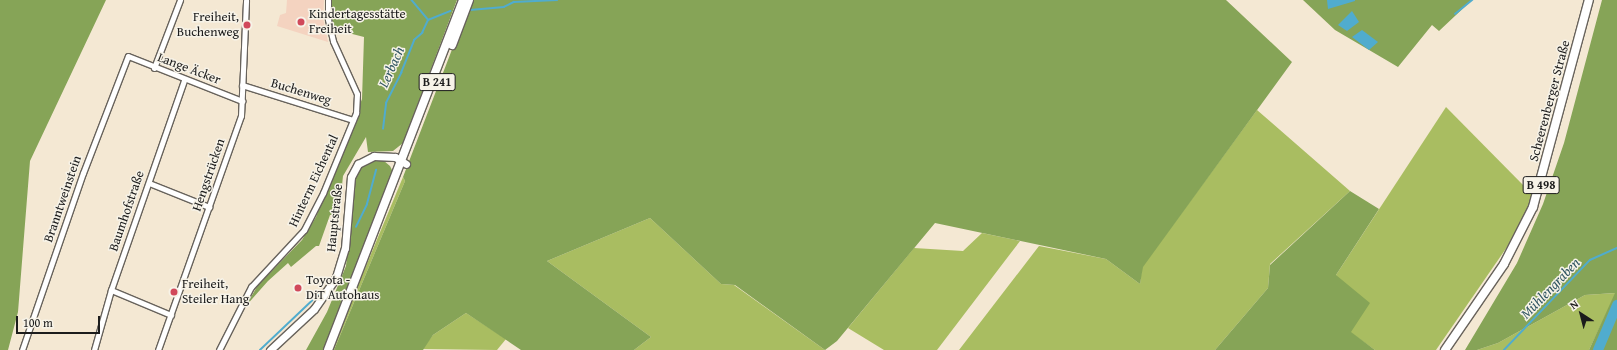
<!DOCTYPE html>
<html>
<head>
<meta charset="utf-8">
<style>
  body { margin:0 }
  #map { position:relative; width:1617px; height:350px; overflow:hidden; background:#f4e8d3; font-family:"Gentium Book Plus",serif }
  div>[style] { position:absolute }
  .built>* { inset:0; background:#f4d3c0 }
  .green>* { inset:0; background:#a9bd61 }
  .forest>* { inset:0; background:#86a457 }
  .water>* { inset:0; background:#50acce }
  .stream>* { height:1.5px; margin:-0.75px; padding:0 0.75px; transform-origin:0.75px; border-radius:0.75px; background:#50acce }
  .river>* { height:10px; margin:-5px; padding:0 5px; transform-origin:5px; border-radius:5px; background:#50acce }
  .roads { filter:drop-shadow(1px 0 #68635c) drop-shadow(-1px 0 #68635c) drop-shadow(0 1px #68635c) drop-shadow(0 -1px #68635c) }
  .street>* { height:5px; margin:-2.5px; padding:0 2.5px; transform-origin:2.5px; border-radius:2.5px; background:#fff }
  .secondary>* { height:7px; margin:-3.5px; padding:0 3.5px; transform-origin:3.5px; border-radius:3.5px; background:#fff }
  .primary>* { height:8px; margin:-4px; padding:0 4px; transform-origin:4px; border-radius:4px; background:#fff }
  .dots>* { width:11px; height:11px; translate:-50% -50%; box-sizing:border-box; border:2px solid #f7f3e8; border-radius:50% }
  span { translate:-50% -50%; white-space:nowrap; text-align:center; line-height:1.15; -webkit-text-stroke:3px #f7f3e8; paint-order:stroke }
  .shield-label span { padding:1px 3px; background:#f7f3e8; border:1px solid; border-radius:3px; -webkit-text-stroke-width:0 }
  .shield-label { font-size:12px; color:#1c1c1c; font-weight:700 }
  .poi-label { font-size:13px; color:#1c1c1c }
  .left { translate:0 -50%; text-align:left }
  .right { translate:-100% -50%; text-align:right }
  .street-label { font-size:13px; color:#1c1c1c }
  .water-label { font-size:14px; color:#315663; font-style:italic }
  .north { position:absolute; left:1561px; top:294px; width:40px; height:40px; -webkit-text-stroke:3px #f7f3e8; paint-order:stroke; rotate:324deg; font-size:11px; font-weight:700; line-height:16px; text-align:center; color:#1c1c1c }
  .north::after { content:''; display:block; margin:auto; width:14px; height:18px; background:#1c1c1c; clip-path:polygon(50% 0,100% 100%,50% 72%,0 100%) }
  .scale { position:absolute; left:16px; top:316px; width:84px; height:18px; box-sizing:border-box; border:2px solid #1c1c1c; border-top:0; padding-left:5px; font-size:12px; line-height:14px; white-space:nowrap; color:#1c1c1c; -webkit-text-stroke:3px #f7f3e8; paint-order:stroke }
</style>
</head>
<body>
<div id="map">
  <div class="built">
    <div style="clip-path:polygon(287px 0,324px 0,323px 18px,328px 42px,277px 26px,280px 15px,286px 13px)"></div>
  </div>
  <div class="green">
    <div style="clip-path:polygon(1446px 107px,1535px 197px,1507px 247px,1436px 350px,1375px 350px,1351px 333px,1336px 275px)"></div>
    <div style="clip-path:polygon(1257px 110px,1350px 191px,1270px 264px,1268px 288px,1215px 350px,959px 350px,1039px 246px,1106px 259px,1140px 284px,1142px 267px)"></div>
    <div style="clip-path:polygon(403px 177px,405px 181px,334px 350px,331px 350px)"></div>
    <div style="clip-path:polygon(650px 218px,721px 284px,734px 285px,825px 350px,634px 350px,651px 337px,547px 261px)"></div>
    <div style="clip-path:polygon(982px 233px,1020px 241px,937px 350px,884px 350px,848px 328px,914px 248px,963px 251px)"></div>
    <div style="clip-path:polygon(1616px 293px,1589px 350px,1477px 350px,1498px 343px,1585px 295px)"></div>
    <div style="clip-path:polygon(466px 313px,506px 339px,497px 350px,422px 349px,433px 335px)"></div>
  </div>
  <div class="forest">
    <div style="clip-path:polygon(0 0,106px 0,30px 161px,18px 312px,8px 350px,0 350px)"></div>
    <div style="clip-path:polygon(330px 0,457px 0,403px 143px,393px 151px,368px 152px,366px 137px,343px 176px,339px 214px,330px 215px,319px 246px,316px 246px,291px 267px,288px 263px,268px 281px,245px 307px,258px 285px,302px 240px,316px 217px,362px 99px,364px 37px,333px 29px)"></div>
    <div style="clip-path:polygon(471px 0,1226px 0,1292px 62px,1143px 267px,1140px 284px,1106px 259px,935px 223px,837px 341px,825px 350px,735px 285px,721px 284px,650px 218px,547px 261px,651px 337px,634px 350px,521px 350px,466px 313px,433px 335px,423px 350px,334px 350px,405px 181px,403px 177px)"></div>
    <div style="clip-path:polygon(1303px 0,1472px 0,1439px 31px,1432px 25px,1398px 67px,1335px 30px)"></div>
    <div style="clip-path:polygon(1602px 0,1617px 0,1617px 350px,1589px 350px,1615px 293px,1585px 295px,1498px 343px,1477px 350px,1465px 350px,1517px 263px,1543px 204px,1564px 143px)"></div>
    <div style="clip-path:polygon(371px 161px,384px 161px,390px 166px,393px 172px,323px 350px,306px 350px,327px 312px,346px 266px,355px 178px,360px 168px)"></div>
    <div style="clip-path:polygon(1350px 191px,1379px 209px,1336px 275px,1370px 303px,1351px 332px,1375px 350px,1215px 350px,1268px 288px,1270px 265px)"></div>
  </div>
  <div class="water">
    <div style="clip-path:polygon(1327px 0,1355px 0,1355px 1px,1328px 9px)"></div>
    <div style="clip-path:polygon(1352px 11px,1359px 22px,1347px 31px,1338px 25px)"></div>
    <div style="clip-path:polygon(1362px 30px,1378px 42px,1369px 50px,1352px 37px)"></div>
  </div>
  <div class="stream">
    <div style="left:470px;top:10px;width:34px;rotate:-5deg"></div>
    <div style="left:504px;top:7px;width:11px;rotate:-27deg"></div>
    <div style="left:514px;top:2px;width:43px;rotate:-2.7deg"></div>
    <div style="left:1455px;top:14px;width:22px;rotate:-39deg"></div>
    <div style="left:428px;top:20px;width:24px;rotate:-22deg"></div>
    <div style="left:383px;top:129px;width:26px;rotate:-83deg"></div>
    <div style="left:386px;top:103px;width:34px;rotate:-63deg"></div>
    <div style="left:401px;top:73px;width:35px;rotate:-68deg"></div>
    <div style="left:414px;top:40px;width:11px;rotate:-41deg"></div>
    <div style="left:422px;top:33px;width:14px;rotate:-65deg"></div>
    <div style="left:428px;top:20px;width:26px;rotate:-130deg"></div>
    <div style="left:356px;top:227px;width:25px;rotate:-64deg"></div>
    <div style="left:367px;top:204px;width:35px;rotate:-75deg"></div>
    <div style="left:260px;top:350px;width:83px;rotate:-43.5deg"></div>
    <div style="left:1504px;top:350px;width:124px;rotate:-46.3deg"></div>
    <div style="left:1590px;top:260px;width:30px;rotate:-24deg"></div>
  </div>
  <div class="river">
    <div style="left:1598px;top:350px;width:49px;rotate:-67.1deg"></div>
  </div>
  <div class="roads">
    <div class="street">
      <div style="left:154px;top:68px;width:73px;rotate:-69.1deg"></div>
      <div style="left:242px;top:85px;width:116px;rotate:17.5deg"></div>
      <div style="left:149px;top:183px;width:65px;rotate:21.8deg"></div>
      <div style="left:111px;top:290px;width:65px;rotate:22.6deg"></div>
      <div style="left:22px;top:350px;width:187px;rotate:-71deg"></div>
      <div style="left:83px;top:173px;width:125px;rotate:-69deg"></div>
      <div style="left:128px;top:56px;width:123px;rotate:21.5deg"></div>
      <div style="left:94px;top:350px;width:62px;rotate:-74.2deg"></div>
      <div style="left:111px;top:290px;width:222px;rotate:-70.8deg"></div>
      <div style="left:158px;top:350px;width:248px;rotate:-70.5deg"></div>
      <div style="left:241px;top:116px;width:116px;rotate:-87.5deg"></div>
      <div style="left:219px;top:350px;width:71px;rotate:-63.1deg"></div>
      <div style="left:251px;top:287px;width:78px;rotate:-47.1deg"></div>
      <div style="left:304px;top:230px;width:42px;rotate:-62.8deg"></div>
      <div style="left:323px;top:193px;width:87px;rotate:-67.6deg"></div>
      <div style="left:356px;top:113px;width:19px;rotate:-87deg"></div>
      <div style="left:357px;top:94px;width:58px;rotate:-114.4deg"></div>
      <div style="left:333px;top:41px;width:23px;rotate:-103deg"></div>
      <div style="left:328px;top:19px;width:19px;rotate:-90deg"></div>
    </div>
    <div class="secondary">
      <div style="left:270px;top:350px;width:60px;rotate:-43deg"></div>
      <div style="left:314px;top:309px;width:39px;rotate:-55deg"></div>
      <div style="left:336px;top:277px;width:30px;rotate:-73deg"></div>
      <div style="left:345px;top:248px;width:71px;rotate:-85.2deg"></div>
      <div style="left:351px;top:177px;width:15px;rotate:-62deg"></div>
      <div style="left:358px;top:164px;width:18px;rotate:-27deg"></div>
      <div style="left:374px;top:156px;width:21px;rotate:3deg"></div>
      <div style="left:395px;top:157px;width:13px;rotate:32deg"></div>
    </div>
    <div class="primary">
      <div style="left:452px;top:45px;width:48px;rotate:-69.3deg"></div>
      <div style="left:328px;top:350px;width:375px;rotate:-68.9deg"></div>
      <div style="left:1445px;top:350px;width:104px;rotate:-55.5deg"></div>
      <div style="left:1504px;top:264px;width:64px;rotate:-63deg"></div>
      <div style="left:1533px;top:207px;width:214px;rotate:-74.9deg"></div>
    </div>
  </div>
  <div class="dots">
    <div style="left:301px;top:22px;background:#d1495b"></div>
    <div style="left:247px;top:25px;background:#d1495b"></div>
    <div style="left:298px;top:288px;background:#d1495b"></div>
    <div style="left:174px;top:292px;background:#d1495b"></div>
  </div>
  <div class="shield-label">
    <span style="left:437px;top:82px">B 241</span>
    <span style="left:1541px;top:185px">B 498</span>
  </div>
  <div class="poi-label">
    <span class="left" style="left:309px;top:22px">Kindertagesstätte<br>Freiheit</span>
    <span class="right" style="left:239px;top:25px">Freiheit,<br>Buchenweg</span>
    <span class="left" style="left:306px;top:288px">Toyota -<br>DiT Autohaus</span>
    <span class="left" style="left:182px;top:292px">Freiheit,<br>Steiler Hang</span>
  </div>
  <div class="street-label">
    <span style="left:189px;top:69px;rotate:21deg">Lange Äcker</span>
    <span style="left:301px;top:92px;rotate:17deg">Buchenweg</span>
    <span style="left:1550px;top:101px;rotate:-75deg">Scheerenberger Straße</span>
    <span style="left:209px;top:175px;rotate:-71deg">Hengstrücken</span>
    <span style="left:314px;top:181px;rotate:-65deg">Hinterm Eichental</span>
    <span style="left:63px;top:199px;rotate:-71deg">Branntweinstein</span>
    <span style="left:127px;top:211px;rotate:-71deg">Baumhofstraße</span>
    <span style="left:335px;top:218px;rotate:-84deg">Hauptstraße</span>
  </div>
  <div class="water-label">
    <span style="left:391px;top:67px;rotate:-66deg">Lerbach</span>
    <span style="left:1550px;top:288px;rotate:-46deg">Mühlengraben</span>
  </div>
  <div class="north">N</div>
  <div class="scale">100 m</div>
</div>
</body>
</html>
